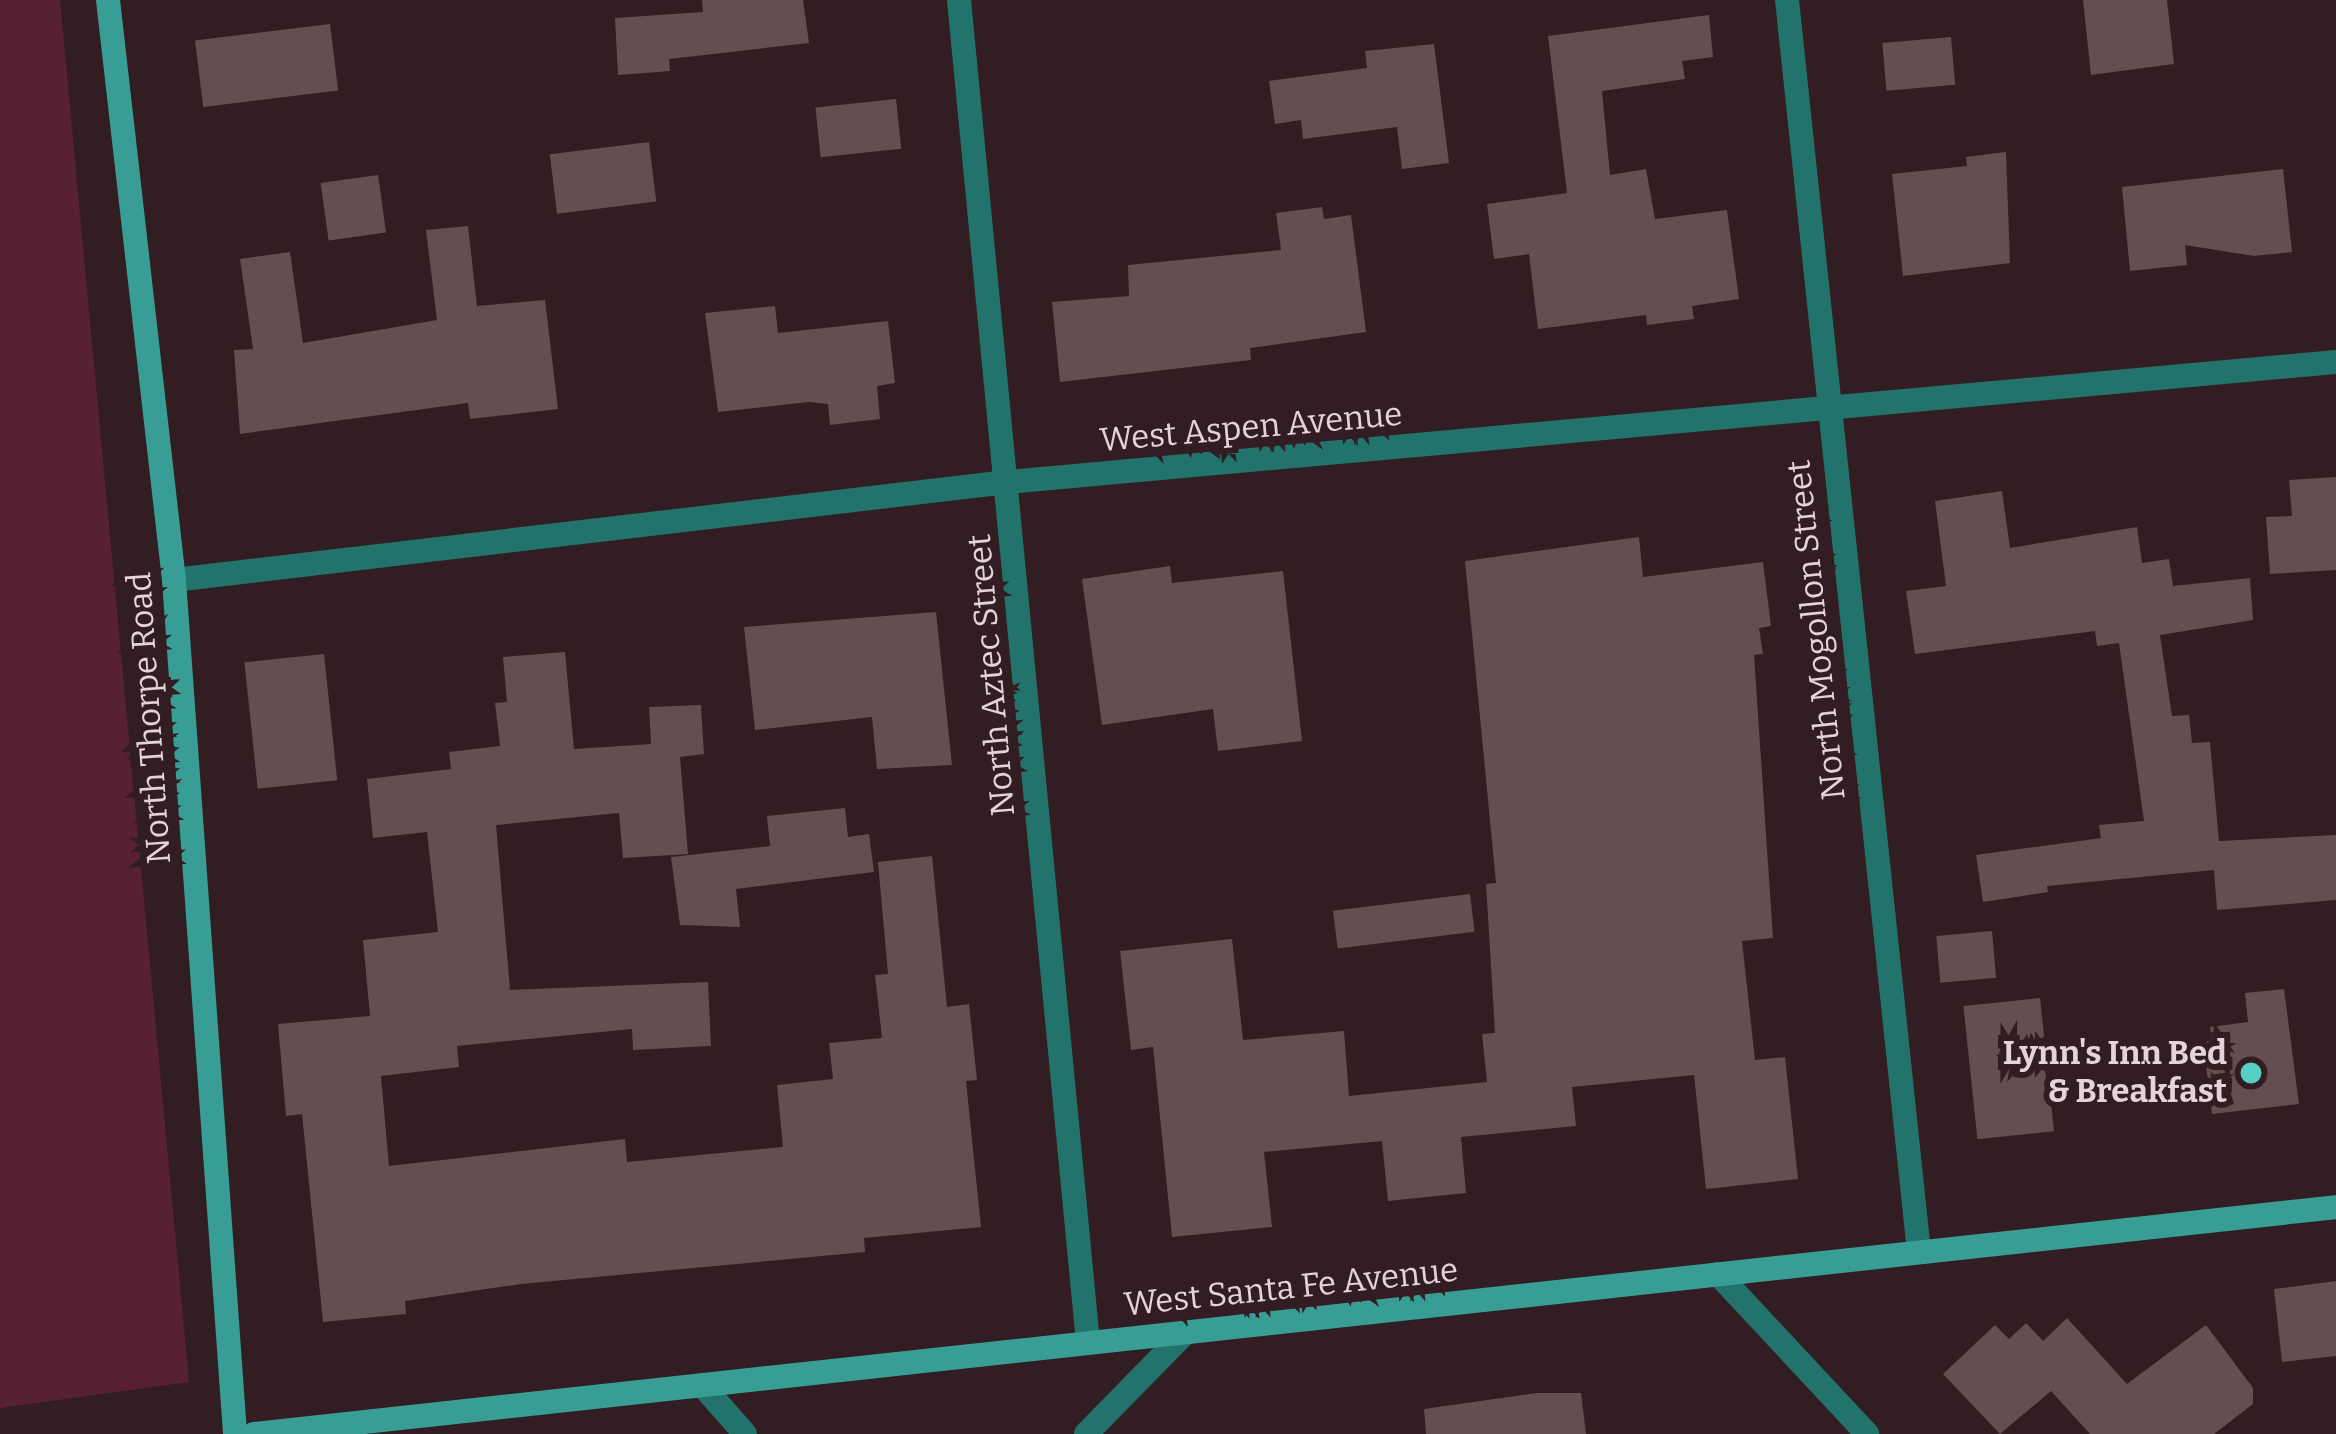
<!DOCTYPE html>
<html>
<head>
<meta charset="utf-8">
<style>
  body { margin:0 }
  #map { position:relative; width:2336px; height:1434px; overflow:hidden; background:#311d22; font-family:Bitter,serif }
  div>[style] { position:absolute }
  .green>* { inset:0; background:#582131 }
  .building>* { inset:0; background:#644e52; transform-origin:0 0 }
  .street>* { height:24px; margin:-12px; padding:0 12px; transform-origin:12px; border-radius:12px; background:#23736d }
  .secondary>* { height:24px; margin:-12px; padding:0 12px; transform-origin:12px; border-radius:12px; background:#389d94 }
  .dots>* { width:33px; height:33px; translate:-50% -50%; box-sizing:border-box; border:6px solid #311d22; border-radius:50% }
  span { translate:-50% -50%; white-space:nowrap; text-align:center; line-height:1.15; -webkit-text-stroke:12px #311d22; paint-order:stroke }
  .street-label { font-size:33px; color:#e2d4d7 }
  .poi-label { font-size:33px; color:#e2d4d7; font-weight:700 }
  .right { translate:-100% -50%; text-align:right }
</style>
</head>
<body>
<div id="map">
  <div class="green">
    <div style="clip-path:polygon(0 0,60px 0,189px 1382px,0 1408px)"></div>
  </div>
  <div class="building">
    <div style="clip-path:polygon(702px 0,803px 0,809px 43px,669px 59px,670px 71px,618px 75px,615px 18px,703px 12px)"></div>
    <div style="clip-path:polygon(2083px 0,2167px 0,2174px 64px,2091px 75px)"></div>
    <div style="clip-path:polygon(1709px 15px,1713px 57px,1682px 61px,1685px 79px,1602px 91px,1610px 175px,1646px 169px,1655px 219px,1727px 210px,1739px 299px,1692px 306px,1694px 319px,1647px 325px,1646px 315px,1538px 329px,1529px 254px,1494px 259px,1487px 204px,1567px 193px,1548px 36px)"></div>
    <div style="left:330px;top:24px;width:67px;height:136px;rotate:83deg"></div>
    <div style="left:1951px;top:37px;width:48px;height:69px;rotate:85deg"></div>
    <div style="clip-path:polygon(1434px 44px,1449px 163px,1402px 169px,1397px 127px,1303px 139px,1301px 120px,1275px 124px,1269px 81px,1367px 68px,1365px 51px)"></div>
    <div style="left:896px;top:99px;width:50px;height:81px;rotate:84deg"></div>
    <div style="left:649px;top:142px;width:60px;height:100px;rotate:83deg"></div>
    <div style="clip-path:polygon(2006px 152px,2010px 263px,1903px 276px,1892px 174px,1967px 166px,1966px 157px)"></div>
    <div style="clip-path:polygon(2283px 169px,2292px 252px,2254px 256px,2185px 245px,2187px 265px,2130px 271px,2122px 187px)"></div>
    <div style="left:378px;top:175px;width:58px;height:58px;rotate:82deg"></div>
    <div style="clip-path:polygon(1322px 207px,1324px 219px,1351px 215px,1366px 332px,1250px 348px,1251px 360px,1060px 382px,1052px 302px,1129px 296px,1128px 265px,1281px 250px,1276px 213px)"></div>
    <div style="clip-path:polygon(468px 226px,477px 306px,545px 300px,558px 409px,470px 419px,468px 403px,240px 434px,234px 350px,253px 349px,240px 259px,290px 252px,303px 343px,437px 320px,426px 230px)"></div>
    <div style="clip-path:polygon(775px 306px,778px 333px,888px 321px,895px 383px,877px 386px,880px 419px,830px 425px,828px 404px,809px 402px,718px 412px,705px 313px)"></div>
    <div style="clip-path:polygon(2336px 477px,2336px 570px,2270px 574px,2266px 517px,2292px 516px,2289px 480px)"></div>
    <div style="clip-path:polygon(2002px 491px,2010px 548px,2137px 527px,2142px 563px,2169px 559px,2173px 586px,2250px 578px,2253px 620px,2160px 635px,2172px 716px,2189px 715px,2192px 743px,2210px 742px,2219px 841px,2336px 835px,2336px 900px,2217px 910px,2214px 870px,2047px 886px,2048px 892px,1983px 902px,1976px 855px,2101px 838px,2099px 825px,2144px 821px,2119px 643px,2097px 646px,2095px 631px,1915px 654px,1906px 591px,1946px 586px,1935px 501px)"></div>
    <div style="clip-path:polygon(1639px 537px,1643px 577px,1763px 562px,1771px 626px,1759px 628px,1763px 654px,1754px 655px,1773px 938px,1742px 941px,1755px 1060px,1785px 1057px,1798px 1179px,1706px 1189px,1694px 1075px,1572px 1087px,1576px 1126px,1461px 1137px,1466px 1193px,1388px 1201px,1382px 1141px,1264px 1152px,1272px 1227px,1172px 1237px,1153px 1047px,1131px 1050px,1120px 951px,1232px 939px,1243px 1040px,1344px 1031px,1349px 1096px,1487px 1082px,1482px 1034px,1495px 1033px,1486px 884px,1496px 883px,1465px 561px)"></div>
    <div style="clip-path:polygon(1170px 566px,1172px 583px,1283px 571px,1302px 741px,1218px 751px,1213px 709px,1102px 725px,1082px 579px)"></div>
    <div style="clip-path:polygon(936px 612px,952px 765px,877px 769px,872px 717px,755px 730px,744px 627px)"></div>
    <div style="clip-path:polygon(565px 652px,574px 749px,651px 744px,649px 707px,701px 705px,704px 754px,680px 757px,688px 854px,623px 858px,619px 813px,496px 825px,510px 990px,708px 982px,711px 1046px,633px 1050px,632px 1029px,457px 1046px,459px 1067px,381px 1076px,389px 1166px,625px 1139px,627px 1162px,783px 1147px,777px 1085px,833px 1079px,829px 1043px,882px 1038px,875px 975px,888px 974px,878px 862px,932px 856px,947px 1007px,969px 1004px,977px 1080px,966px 1081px,981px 1227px,864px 1238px,865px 1252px,521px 1284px,405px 1301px,406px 1314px,323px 1322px,302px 1114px,286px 1116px,278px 1024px,370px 1016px,363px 940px,438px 932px,427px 832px,373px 838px,367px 779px,451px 769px,449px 752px,500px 746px,495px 703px,507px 702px,503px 657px)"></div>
    <div style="left:324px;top:654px;width:127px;height:80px;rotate:84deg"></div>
    <div style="clip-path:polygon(845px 808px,848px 837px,869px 834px,874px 872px,736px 889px,740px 927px,680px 925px,671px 857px,770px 846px,767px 816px)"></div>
    <div style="left:1470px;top:894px;width:38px;height:138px;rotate:83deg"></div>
    <div style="left:1992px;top:931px;width:47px;height:56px;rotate:85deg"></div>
    <div style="clip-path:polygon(2284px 989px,2299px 1104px,2212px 1114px,2203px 1042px,2212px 1041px,2210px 1027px,2248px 1022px,2245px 993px)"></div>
    <div style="left:2040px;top:998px;width:134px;height:77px;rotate:84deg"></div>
    <div style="clip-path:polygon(2336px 1281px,2336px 1356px,2282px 1362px,2274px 1289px)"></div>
    <div style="clip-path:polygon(2067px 1318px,2127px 1384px,2206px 1325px,2253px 1388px,2253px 1404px,2214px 1434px,2090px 1434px,2051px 1391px,2000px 1434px,1943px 1374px,1995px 1325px,2009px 1339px,2026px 1323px,2043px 1341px)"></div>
    <div style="clip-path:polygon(1537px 1393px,1581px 1393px,1586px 1434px,1426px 1434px,1424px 1409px)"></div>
  </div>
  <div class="street">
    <div style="left:959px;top:0;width:1349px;rotate:84.51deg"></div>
    <div style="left:1787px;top:0;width:1259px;rotate:83.98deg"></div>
    <div style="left:174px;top:580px;width:839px;rotate:-6.71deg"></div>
    <div style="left:1007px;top:482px;width:1334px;rotate:-5.16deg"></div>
    <div style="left:1718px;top:1274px;width:219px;rotate:47deg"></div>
    <div style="left:702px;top:1385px;width:65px;rotate:48.7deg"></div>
    <div style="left:1086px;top:1434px;width:141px;rotate:-45.6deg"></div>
  </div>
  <div class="secondary">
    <div style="left:108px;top:0;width:584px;rotate:83.51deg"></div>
    <div style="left:174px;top:580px;width:856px;rotate:85.91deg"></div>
    <div style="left:254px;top:1434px;width:2094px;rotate:-6.22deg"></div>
  </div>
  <div class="dots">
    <div style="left:2251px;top:1073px;background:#56cec3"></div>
  </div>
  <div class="street-label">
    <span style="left:1251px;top:428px;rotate:-5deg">West Aspen Avenue</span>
    <span style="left:1817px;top:630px;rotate:-96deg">North Mogollon Street</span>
    <span style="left:992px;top:675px;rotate:-95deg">North Aztec Street</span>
    <span style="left:150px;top:718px;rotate:-94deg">North Thorpe Road</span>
    <span style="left:1291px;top:1288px;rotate:-6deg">West Santa Fe Avenue</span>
  </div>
  <div class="poi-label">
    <span class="right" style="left:2227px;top:1073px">Lynn's Inn Bed<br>&amp; Breakfast</span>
  </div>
</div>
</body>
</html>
